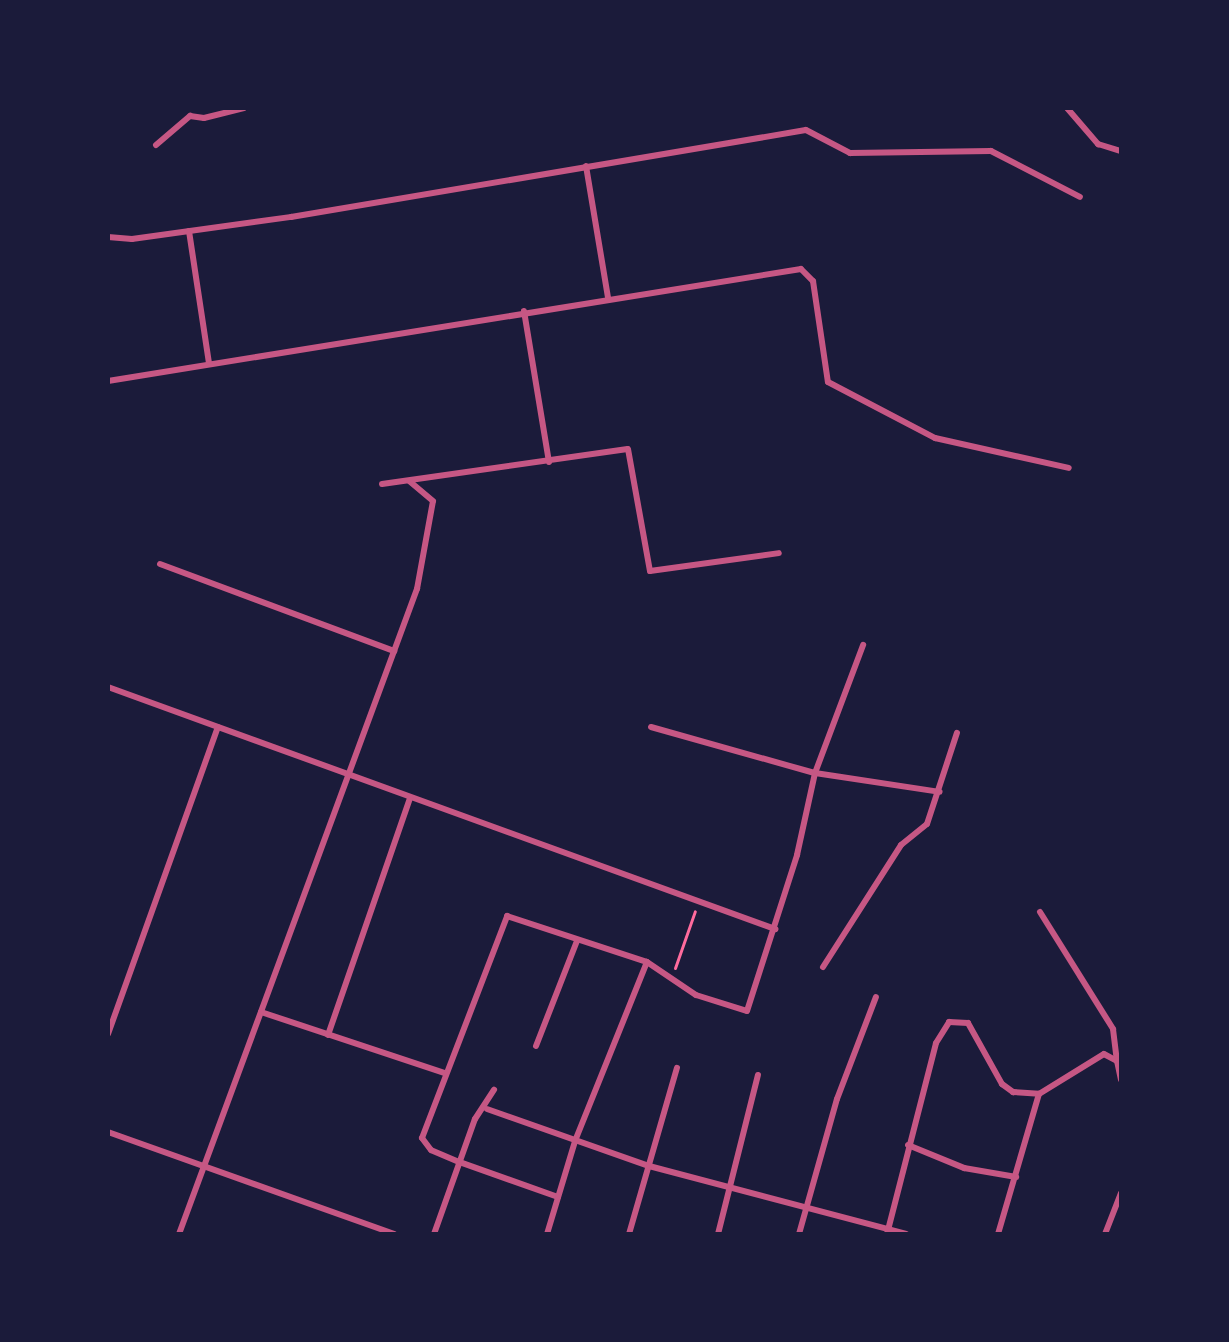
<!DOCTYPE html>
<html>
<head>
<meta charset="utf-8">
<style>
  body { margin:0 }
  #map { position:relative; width:1229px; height:1342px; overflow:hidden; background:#1b1b3a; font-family:Jost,sans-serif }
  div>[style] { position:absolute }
  .path>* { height:3px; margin:-1.5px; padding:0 1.5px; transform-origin:1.5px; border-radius:1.5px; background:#ff6b9d }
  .minor>* { height:6px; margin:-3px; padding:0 3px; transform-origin:3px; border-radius:3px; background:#c65784 }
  span { translate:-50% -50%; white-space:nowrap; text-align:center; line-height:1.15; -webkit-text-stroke:6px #1b1b3a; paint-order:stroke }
  .frame { position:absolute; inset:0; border:110px solid #1b1b3a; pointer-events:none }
</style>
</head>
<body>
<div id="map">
  <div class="path">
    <div style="left:675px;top:968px;width:60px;rotate:-70.7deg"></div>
  </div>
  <div class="minor">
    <div style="left:1067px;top:108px;width:48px;rotate:49.3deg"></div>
    <div style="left:1098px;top:144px;width:24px;rotate:17deg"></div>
    <div style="left:190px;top:116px;width:14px;rotate:8deg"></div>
    <div style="left:204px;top:118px;width:41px;rotate:-14deg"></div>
    <div style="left:156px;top:145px;width:45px;rotate:-40.5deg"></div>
    <div style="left:586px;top:166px;width:134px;rotate:80.5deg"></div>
    <div style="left:189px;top:231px;width:134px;rotate:81.4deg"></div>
    <div style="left:108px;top:237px;width:24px;rotate:5deg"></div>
    <div style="left:132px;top:239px;width:161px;rotate:-7.9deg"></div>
    <div style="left:291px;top:217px;width:522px;rotate:-9.59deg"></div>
    <div style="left:806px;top:130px;width:50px;rotate:27.6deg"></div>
    <div style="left:850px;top:153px;width:141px;rotate:-0.8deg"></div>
    <div style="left:991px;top:151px;width:100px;rotate:27.3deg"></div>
    <div style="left:524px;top:311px;width:153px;rotate:80.6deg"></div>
    <div style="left:108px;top:381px;width:702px;rotate:-9.18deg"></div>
    <div style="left:801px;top:269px;width:17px;rotate:45deg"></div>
    <div style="left:813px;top:281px;width:102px;rotate:81.6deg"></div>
    <div style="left:828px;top:382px;width:121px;rotate:27.6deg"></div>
    <div style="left:935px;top:438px;width:137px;rotate:12.6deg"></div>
    <div style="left:382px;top:484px;width:248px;rotate:-8.1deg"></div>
    <div style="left:628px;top:449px;width:124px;rotate:79.8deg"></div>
    <div style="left:650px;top:571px;width:130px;rotate:-7.9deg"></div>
    <div style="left:160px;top:564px;width:250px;rotate:20.4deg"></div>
    <div style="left:108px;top:687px;width:710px;rotate:19.94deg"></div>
    <div style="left:651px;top:727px;width:170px;rotate:15.7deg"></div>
    <div style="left:815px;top:773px;width:126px;rotate:8.6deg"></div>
    <div style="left:1040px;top:912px;width:138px;rotate:58deg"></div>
    <div style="left:1113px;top:1029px;width:32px;rotate:83deg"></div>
    <div style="left:823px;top:967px;width:145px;rotate:-57.4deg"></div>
    <div style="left:901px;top:845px;width:33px;rotate:-39deg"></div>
    <div style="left:927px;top:824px;width:96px;rotate:-71.8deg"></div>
    <div style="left:261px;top:1012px;width:193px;rotate:18.4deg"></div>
    <div style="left:108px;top:1034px;width:326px;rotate:-70.3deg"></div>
    <div style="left:328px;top:1035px;width:251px;rotate:-70.9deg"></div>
    <div style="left:536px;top:1046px;width:113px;rotate:-68.7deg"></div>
    <div style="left:487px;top:1109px;width:172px;rotate:19.4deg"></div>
    <div style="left:649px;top:1166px;width:266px;rotate:14.8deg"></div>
    <div style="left:108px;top:1132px;width:304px;rotate:19.6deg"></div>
    <div style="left:908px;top:1145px;width:61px;rotate:22.3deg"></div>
    <div style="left:964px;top:1168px;width:53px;rotate:9.8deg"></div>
    <div style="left:558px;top:1197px;width:105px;rotate:-160.5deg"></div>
    <div style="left:459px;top:1162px;width:30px;rotate:-157deg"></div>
    <div style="left:431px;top:1150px;width:15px;rotate:-127deg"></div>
    <div style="left:422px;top:1138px;width:238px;rotate:-69deg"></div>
    <div style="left:507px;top:916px;width:147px;rotate:18.2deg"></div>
    <div style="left:647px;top:962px;width:59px;rotate:34deg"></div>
    <div style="left:696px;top:995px;width:53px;rotate:17.4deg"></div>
    <div style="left:747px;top:1011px;width:164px;rotate:-72.2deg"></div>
    <div style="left:797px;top:855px;width:84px;rotate:-77.6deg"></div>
    <div style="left:815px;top:773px;width:137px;rotate:-69.4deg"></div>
    <div style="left:179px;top:1234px;width:688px;rotate:-69.75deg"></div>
    <div style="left:417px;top:589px;width:89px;rotate:-79.7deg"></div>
    <div style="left:433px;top:501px;width:31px;rotate:-140deg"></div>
    <div style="left:434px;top:1234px;width:122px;rotate:-70.4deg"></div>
    <div style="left:475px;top:1119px;width:35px;rotate:-57deg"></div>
    <div style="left:547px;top:1234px;width:97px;rotate:-73.2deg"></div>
    <div style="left:575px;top:1141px;width:193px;rotate:-68.1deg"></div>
    <div style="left:629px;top:1234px;width:173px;rotate:-73.9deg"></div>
    <div style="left:718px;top:1234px;width:164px;rotate:-75.9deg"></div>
    <div style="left:799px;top:1234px;width:140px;rotate:-74.3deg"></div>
    <div style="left:837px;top:1099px;width:109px;rotate:-69.1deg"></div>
    <div style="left:887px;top:1234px;width:197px;rotate:-75.6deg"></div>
    <div style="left:936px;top:1043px;width:25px;rotate:-58deg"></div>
    <div style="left:949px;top:1022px;width:19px;rotate:3deg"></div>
    <div style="left:968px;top:1023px;width:70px;rotate:60.9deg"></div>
    <div style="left:1002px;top:1084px;width:14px;rotate:36deg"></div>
    <div style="left:1013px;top:1092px;width:26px;rotate:4deg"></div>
    <div style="left:1039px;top:1094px;width:76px;rotate:-31.6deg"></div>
    <div style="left:1104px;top:1054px;width:15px;rotate:28deg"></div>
    <div style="left:1117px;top:1061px;width:19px;rotate:78deg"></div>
    <div style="left:998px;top:1234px;width:146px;rotate:-73.7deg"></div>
    <div style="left:1105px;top:1234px;width:44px;rotate:-68.7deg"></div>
  </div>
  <div class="frame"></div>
</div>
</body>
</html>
